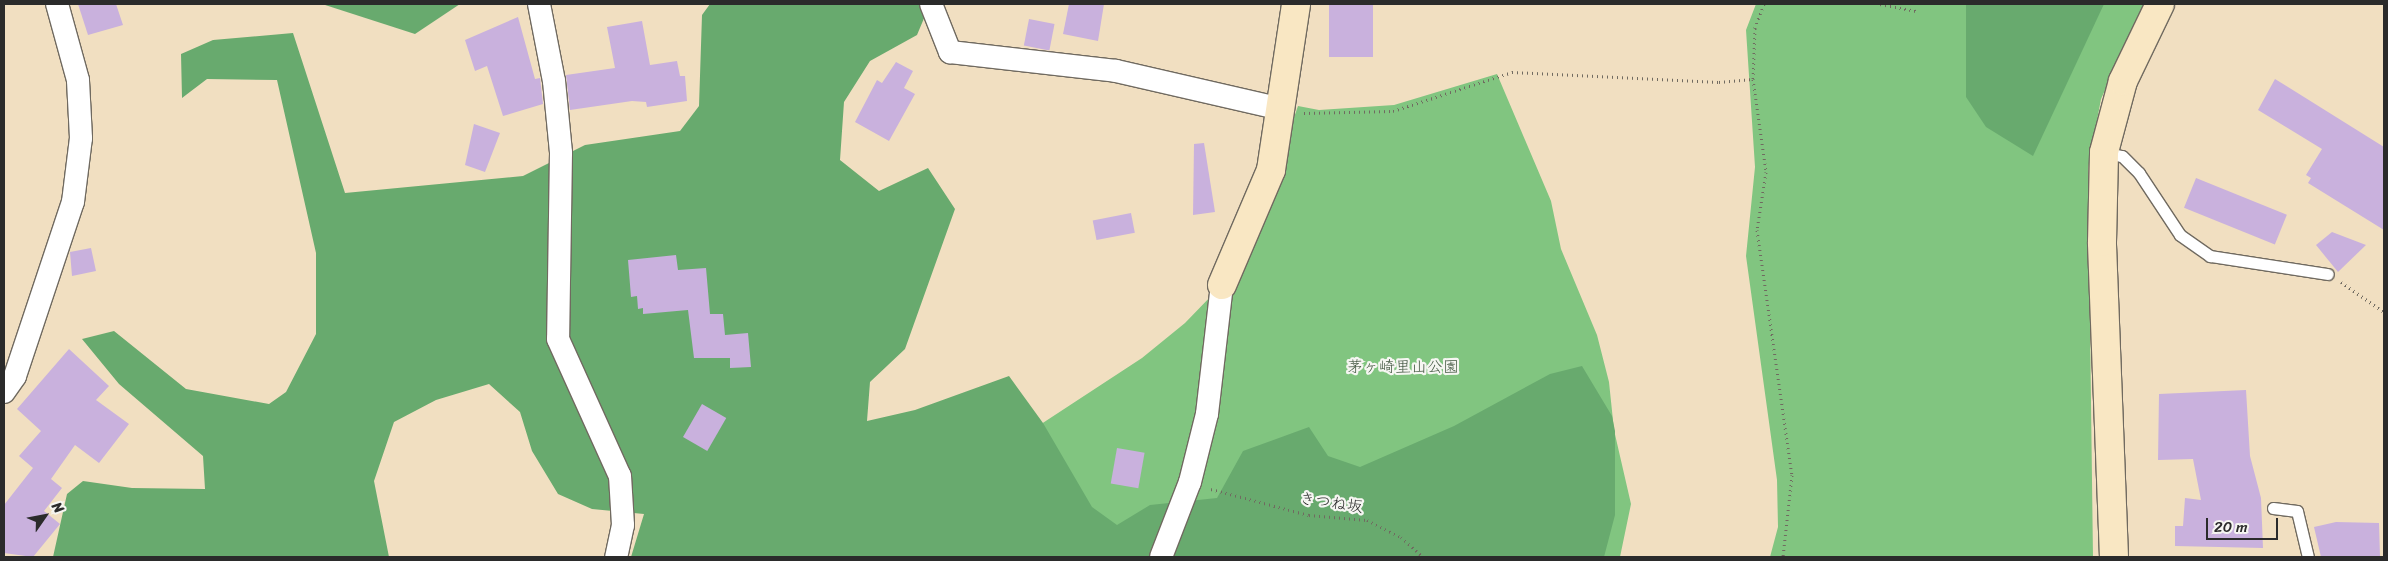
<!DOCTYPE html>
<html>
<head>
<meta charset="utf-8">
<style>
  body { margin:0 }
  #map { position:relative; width:2388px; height:561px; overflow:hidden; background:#f1dfc1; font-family:Sriracha,"Klee One",sans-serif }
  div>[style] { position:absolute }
  .green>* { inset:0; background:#81c580 }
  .forest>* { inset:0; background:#68aa6e }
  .building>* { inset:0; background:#c9b1dd; transform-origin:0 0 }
  .path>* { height:3px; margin-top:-1.5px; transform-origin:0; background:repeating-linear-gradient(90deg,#706a60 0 1px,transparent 0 5px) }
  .roads { filter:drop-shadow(1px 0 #706a60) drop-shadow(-1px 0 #706a60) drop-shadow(0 1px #706a60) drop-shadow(0 -1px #706a60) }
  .lane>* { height:11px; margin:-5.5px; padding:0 5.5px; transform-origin:5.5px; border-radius:5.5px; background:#fff }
  .street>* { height:22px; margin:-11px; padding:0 11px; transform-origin:11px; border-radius:11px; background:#fff }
  .secondary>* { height:28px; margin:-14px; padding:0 14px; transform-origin:14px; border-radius:14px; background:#f9e7c3 }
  span { translate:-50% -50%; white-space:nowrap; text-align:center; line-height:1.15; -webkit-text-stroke:4.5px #f6f6f2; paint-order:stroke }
  .park-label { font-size:16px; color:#455944 }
  .street-label { font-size:16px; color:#2b2b2b }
  .frame { position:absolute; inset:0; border:5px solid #2b2b2b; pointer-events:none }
  .north { position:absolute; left:20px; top:491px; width:50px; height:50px; -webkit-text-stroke:4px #f6f6f2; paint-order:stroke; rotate:57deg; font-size:14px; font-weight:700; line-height:20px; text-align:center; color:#2b2b2b }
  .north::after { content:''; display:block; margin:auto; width:18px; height:22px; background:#2b2b2b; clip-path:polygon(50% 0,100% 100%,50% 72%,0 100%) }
  .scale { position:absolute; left:2206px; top:518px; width:72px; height:22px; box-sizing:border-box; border:2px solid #2b2b2b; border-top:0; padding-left:6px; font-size:15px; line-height:18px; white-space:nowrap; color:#2b2b2b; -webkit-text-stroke:4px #f6f6f2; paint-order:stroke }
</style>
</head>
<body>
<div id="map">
  <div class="green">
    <div style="clip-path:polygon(1756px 4px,2144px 4px,2101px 99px,2088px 169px,2093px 557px,1770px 557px,1778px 527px,1777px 480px,1746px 256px,1755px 167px,1746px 30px)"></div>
    <div style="clip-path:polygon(1497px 74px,1551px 201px,1561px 249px,1597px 335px,1609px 382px,1614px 430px,1631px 504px,1620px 557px,838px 557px,1142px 358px,1185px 323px,1243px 263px,1298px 106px,1319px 110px,1394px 105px)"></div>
  </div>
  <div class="forest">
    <div style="clip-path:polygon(322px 4px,460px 4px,415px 34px)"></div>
    <div style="clip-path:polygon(710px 4px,930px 4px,917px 35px,870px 61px,844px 102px,840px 160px,879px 191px,928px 168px,955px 209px,905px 349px,870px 382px,867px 421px,915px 410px,1009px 376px,1043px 423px,1092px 507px,1117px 525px,1150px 505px,1217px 498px,1243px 451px,1309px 427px,1328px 456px,1360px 467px,1454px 426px,1550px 374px,1582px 366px,1612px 416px,1615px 431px,1615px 515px,1604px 557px,631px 557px,644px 514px,592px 509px,558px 494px,532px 451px,520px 412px,489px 384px,436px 400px,394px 422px,374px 481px,389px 557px,53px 557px,67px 494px,83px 481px,132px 488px,205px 489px,203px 456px,119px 384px,82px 339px,114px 331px,186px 389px,269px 404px,286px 392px,316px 334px,316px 253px,277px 80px,207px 79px,182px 98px,181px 54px,213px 40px,293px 33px,345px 193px,523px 176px,585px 145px,680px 131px,699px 106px,702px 15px)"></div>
    <div style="clip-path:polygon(1966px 4px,2104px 4px,2033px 156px,1986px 127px,1966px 97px)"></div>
  </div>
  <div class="building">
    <div style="clip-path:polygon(78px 4px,116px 4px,123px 25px,88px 35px)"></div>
    <div style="clip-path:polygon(1069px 4px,1104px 4px,1098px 41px,1063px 34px)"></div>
    <div style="left:1329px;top:4px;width:44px;height:53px"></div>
    <div style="clip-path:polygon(518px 17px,535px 79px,540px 78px,543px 104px,503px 116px,487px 66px,475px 71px,465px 40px)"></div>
    <div style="left:1029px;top:19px;width:26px;height:27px;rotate:11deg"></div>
    <div style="clip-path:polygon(642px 21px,650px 65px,677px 61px,680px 76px,685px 76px,687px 101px,647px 107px,646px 102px,632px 101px,570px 110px,566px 75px,615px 68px,607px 27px)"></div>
    <div style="clip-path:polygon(896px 62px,913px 71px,904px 88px,915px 94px,889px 141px,855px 122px,877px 80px,882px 83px)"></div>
    <div style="clip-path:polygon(2275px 79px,2384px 147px,2384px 230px,2308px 183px,2311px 178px,2306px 175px,2322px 149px,2258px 110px)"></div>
    <div style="clip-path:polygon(474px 124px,500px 133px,485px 172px,465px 165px)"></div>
    <div style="clip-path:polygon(1204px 143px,1215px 212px,1193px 215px,1194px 144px)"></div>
    <div style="left:2196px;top:178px;width:98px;height:32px;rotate:22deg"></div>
    <div style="left:1131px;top:213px;width:20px;height:39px;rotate:79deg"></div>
    <div style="clip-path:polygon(2332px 232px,2366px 245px,2338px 272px,2316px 245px)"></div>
    <div style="clip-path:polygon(91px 248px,96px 271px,72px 276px,70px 252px)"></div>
    <div style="clip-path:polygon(676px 255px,678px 270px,706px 268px,710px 314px,723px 314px,725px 335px,748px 333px,751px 367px,730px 368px,730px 358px,694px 358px,688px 310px,643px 314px,643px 308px,638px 309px,637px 296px,631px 297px,628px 260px)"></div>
    <div style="clip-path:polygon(69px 349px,109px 386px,96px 400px,129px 424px,99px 463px,75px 445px,51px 479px,62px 488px,44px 511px,60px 524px,33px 557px,4px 553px,4px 505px,33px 468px,19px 456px,41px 431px,17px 409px)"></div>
    <div style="clip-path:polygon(2246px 390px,2250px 456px,2261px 498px,2263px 548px,2175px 546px,2175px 526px,2183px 526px,2185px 498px,2201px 500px,2193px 459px,2158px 460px,2159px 394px)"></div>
    <div style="left:702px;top:404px;width:28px;height:38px;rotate:30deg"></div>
    <div style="left:1117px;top:448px;width:28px;height:36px;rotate:10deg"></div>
    <div style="clip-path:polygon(2336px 522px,2379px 523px,2380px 557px,2321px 557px,2314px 527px)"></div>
  </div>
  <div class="path">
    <div style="left:1764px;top:4px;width:26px;rotate:111deg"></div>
    <div style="left:1755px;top:28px;width:51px;rotate:92.2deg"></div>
    <div style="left:1753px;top:79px;width:94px;rotate:82deg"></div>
    <div style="left:1766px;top:172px;width:59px;rotate:98.8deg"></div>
    <div style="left:1757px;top:230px;width:247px;rotate:81.9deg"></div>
    <div style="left:1792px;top:475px;width:82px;rotate:96.3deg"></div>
    <div style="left:1880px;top:4px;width:38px;rotate:11deg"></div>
    <div style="left:1304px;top:113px;width:89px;rotate:-1.3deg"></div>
    <div style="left:1393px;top:111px;width:125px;rotate:-18.1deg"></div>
    <div style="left:1512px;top:72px;width:207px;rotate:2.8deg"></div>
    <div style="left:1719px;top:82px;width:34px;rotate:-5deg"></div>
    <div style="left:2341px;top:282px;width:52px;rotate:34.9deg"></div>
    <div style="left:1211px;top:489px;width:101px;rotate:14.9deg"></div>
    <div style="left:1309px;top:515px;width:58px;rotate:4.9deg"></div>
    <div style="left:1367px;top:520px;width:38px;rotate:27deg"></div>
    <div style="left:1401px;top:537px;width:30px;rotate:42deg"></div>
  </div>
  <div class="roads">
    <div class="lane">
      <div style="left:2104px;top:152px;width:18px;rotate:13deg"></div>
      <div style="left:2122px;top:156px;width:24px;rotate:45deg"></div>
      <div style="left:2139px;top:173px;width:74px;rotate:56.5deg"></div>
      <div style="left:2180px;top:235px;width:37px;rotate:35deg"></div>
      <div style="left:2210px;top:256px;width:119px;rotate:8.7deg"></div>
      <div style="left:2273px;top:508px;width:24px;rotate:7deg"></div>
      <div style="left:2297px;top:511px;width:47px;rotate:76.6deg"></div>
    </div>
    <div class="street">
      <div style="left:539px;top:4px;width:78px;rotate:79deg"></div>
      <div style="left:554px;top:81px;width:72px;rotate:84.4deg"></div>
      <div style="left:561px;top:153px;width:186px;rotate:90.9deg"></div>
      <div style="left:558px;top:339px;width:150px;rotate:65.7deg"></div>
      <div style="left:620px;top:476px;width:49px;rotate:86.5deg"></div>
      <div style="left:623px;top:525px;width:33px;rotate:102deg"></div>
      <div style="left:931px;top:4px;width:52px;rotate:68.4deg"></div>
      <div style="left:950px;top:52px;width:167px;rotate:6.5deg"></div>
      <div style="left:1116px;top:71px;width:170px;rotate:12.9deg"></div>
      <div style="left:4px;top:392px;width:19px;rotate:-55deg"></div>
      <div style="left:15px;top:376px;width:183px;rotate:-71.6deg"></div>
      <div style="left:73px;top:202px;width:64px;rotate:-82.9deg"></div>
      <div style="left:81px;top:138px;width:58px;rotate:-93deg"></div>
      <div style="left:78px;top:80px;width:79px;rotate:-105.4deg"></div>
      <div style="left:1161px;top:557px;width:80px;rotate:-68.9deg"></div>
      <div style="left:1190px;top:482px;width:70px;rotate:-76deg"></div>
      <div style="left:1207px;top:414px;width:130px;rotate:-83.4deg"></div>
    </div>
    <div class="secondary">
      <div style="left:1222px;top:285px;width:125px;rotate:-66.9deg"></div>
      <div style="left:1271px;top:170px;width:168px;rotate:-81.4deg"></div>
      <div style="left:2114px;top:557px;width:315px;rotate:-92.2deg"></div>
      <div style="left:2102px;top:242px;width:90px;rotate:-88.7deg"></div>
      <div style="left:2104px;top:152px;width:73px;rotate:-75deg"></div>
      <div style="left:2123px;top:81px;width:85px;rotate:-64.3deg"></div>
    </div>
  </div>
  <div class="park-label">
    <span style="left:1403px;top:367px">茅ヶ崎里山公園</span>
  </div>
  <div class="street-label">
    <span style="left:1331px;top:503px;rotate:8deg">きつね坂</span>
  </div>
  <div class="frame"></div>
  <div class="north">N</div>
  <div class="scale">20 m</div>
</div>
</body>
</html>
